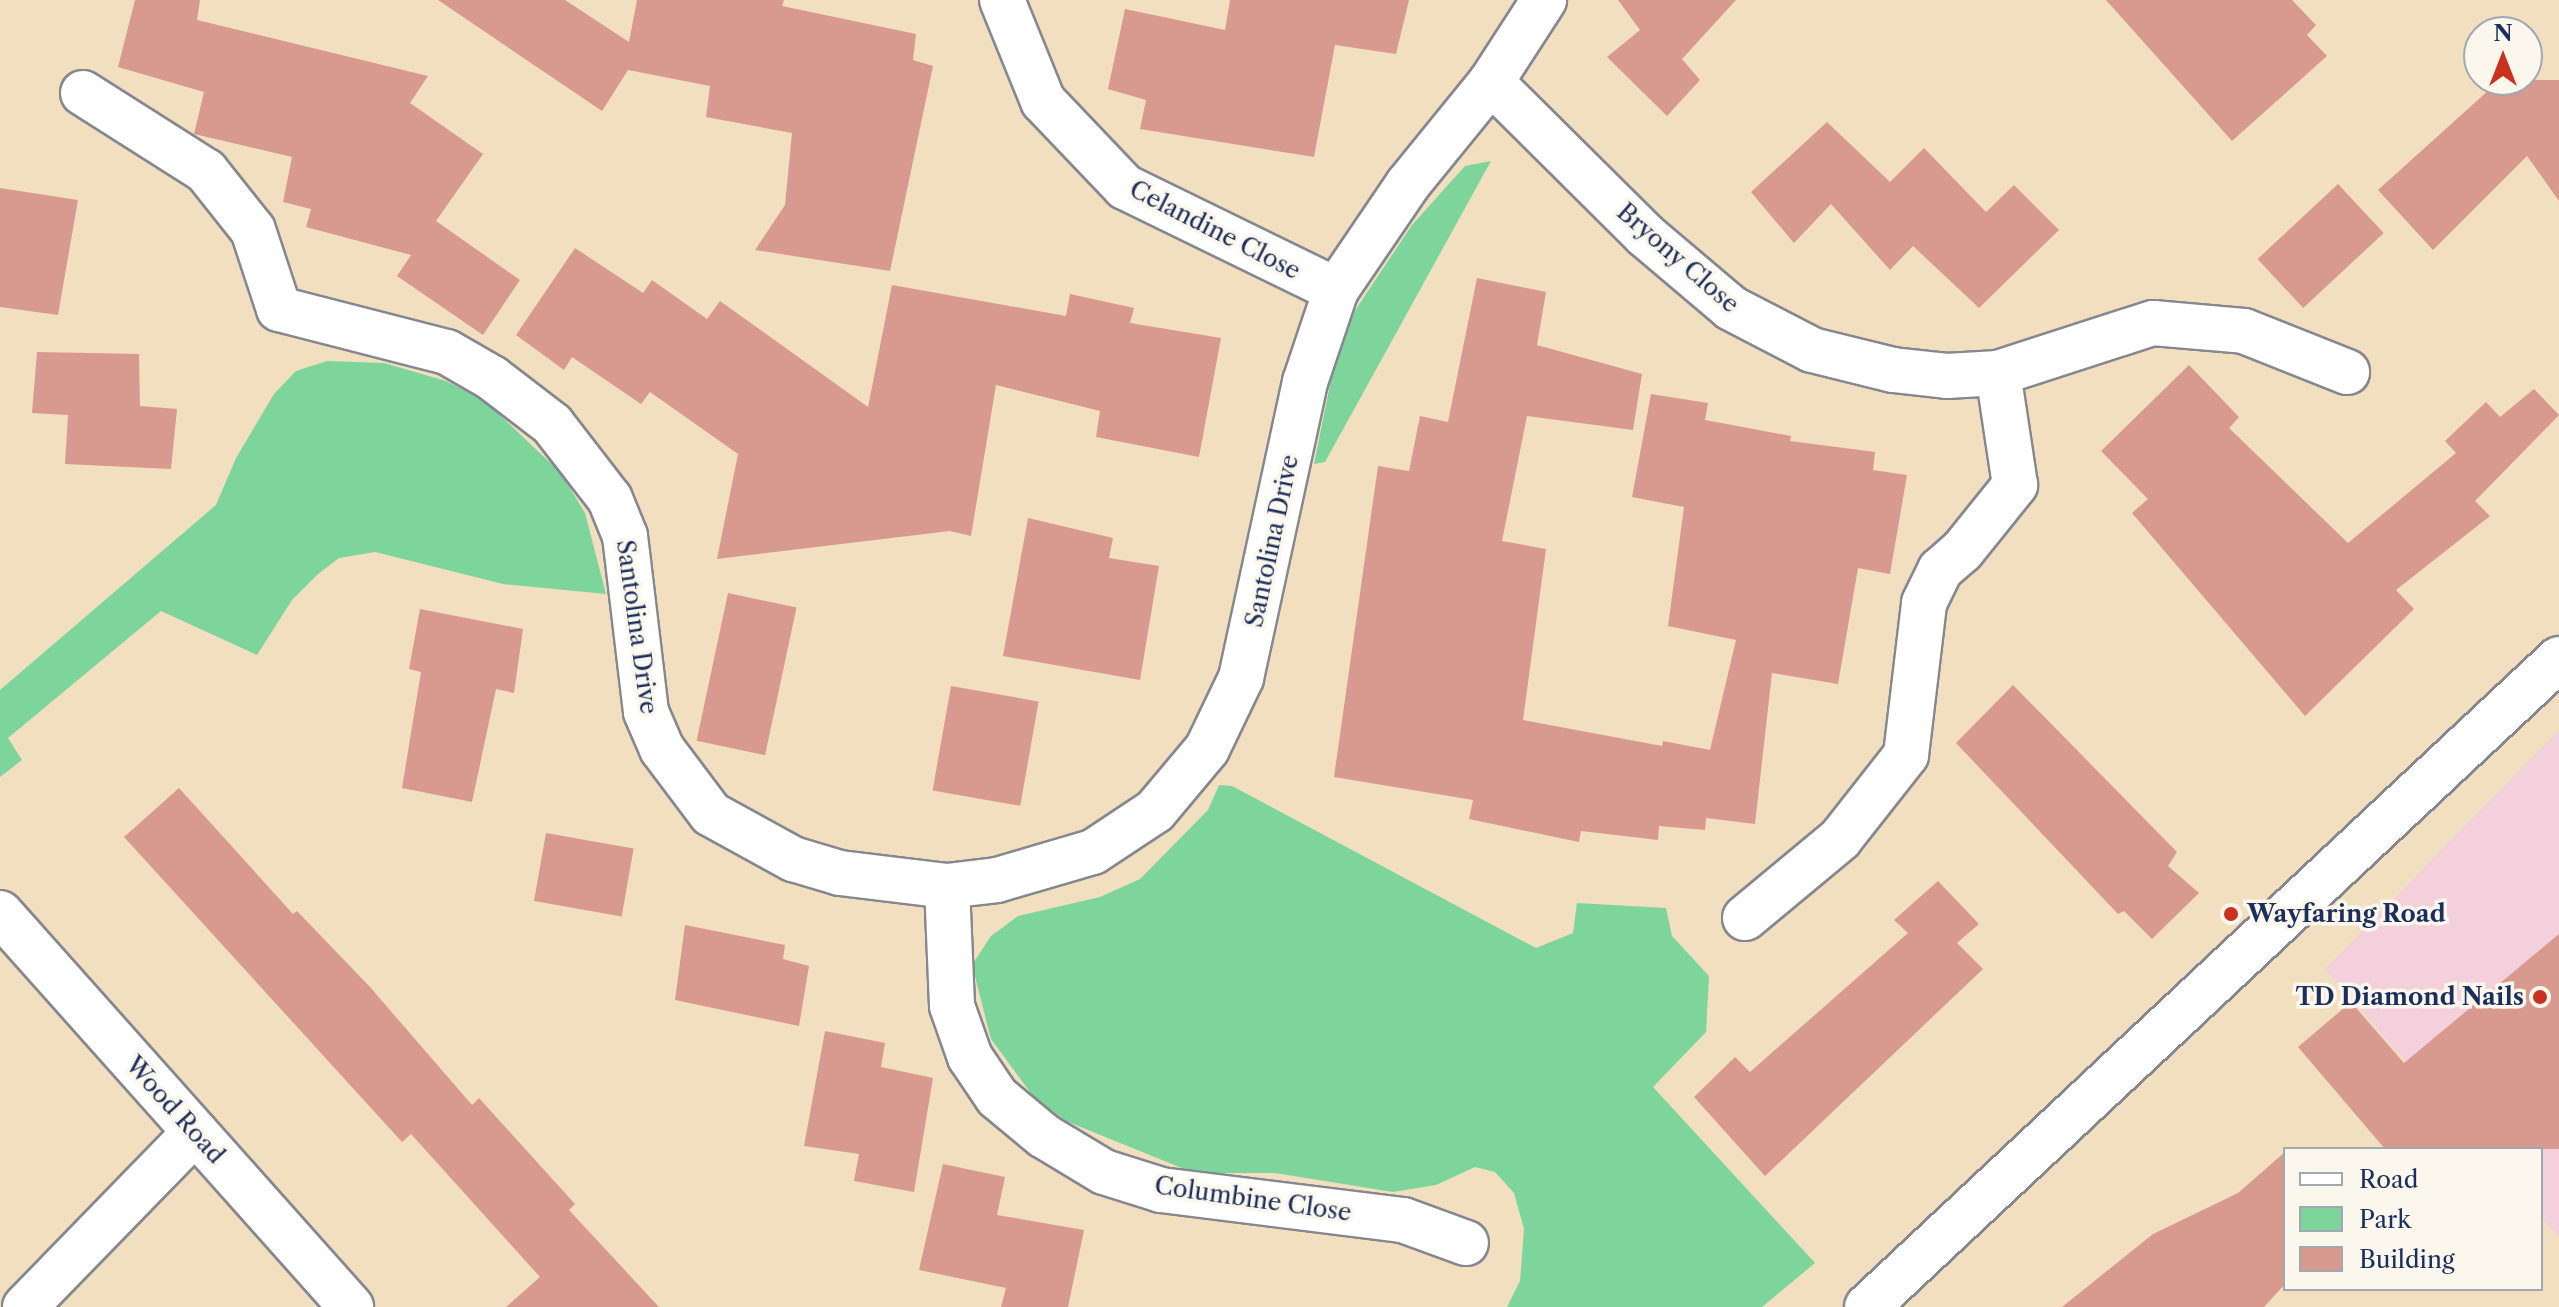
<!DOCTYPE html>
<html>
<head>
<meta charset="utf-8">
<style>
  body { margin:0 }
  #map { position:relative; width:2559px; height:1307px; overflow:hidden; background:#f1dfc0; font-family:"Libre Caslon Text",serif }
  div>[style] { position:absolute }
  .built>* { inset:0; background:#f4cfdc }
  .green>* { inset:0; background:#7dd59b }
  .building>* { inset:0; background:#d89a8f; transform-origin:0 0 }
  .roads { filter:drop-shadow(2px 0 #86878f) drop-shadow(-2px 0 #86878f) drop-shadow(0 2px #86878f) drop-shadow(0 -2px #86878f) }
  .minor>* { height:44px; margin:-22px; padding:0 22px; transform-origin:22px; border-radius:22px; background:#fff }
  .dots>* { width:22px; height:22px; translate:-50% -50%; box-sizing:border-box; border:4px solid #fbf7ec; border-radius:50% }
  span { translate:-50% -50%; white-space:nowrap; text-align:center; line-height:1.15; -webkit-text-stroke:7px #fbf7ec; paint-order:stroke }
  .street-label { font-size:24px; color:#1b2f5e }
  .poi-label { font-size:24px; color:#1b2f5e; font-weight:700 }
  .left { translate:0 -50%; text-align:left }
  .right { translate:-100% -50%; text-align:right }
  .legend { position:absolute; left:2283px; top:1147px; width:260px; height:144px; box-sizing:border-box; background:#fbf7ec; border:2px solid #a1a7b3; margin:0; padding:10px 14px; list-style:none; font-size:24px; color:#1b2f5e }
  .legend li { display:flex; align-items:center; gap:16px; height:40px }
  .legend b { width:40px; border:2px solid #a1a7b3 }
  .north { position:absolute; left:2463px; top:16px; width:80px; height:80px; box-sizing:border-box; background:#fbf7ec; border:2px solid #a1a7b3; border-radius:50%; rotate:0deg; font-size:22px; font-weight:700; line-height:32px; text-align:center; color:#1b2f5e }
  .north::after { content:''; display:block; margin:auto; width:28px; height:36px; background:#c8321e; clip-path:polygon(50% 0,100% 100%,50% 72%,0 100%) }
</style>
</head>
<body>
<div id="map">
  <div class="built">
    <div style="clip-path:polygon(2559px 730px,2559px 1237px,2541px 1217px,2541px 1149px,2482px 1149px,2325px 969px)"></div>
  </div>
  <div class="green">
    <div style="clip-path:polygon(1491px 161px,1325px 462px,1314px 464px,1335px 360px,1354px 312px,1412px 225px,1465px 166px)"></div>
    <div style="clip-path:polygon(327px 361px,384px 363px,446px 381px,484px 400px,561px 473px,585px 513px,606px 594px,503px 584px,375px 552px,339px 558px,317px 575px,292px 600px,257px 655px,161px 611px,8px 738px,22px 760px,0 777px,0 690px,216px 505px,236px 458px,274px 394px,296px 371px)"></div>
    <div style="clip-path:polygon(1219px 785px,1232px 786px,1536px 948px,1573px 933px,1577px 903px,1666px 908px,1672px 936px,1709px 976px,1706px 1032px,1653px 1087px,1815px 1263px,1762px 1307px,1507px 1307px,1520px 1281px,1524px 1229px,1514px 1193px,1495px 1172px,1475px 1167px,1436px 1185px,1393px 1192px,1275px 1173px,1194px 1173px,1066px 1121px,1033px 1096px,991px 1039px,972px 965px,991px 936px,1018px 916px,1100px 897px,1140px 879px,1208px 810px)"></div>
  </div>
  <div class="building">
    <div style="clip-path:polygon(135px 0,200px 0,197px 20px,428px 76px,410px 103px,483px 154px,436px 221px,520px 280px,483px 335px,397px 276px,411px 255px,306px 227px,311px 209px,283px 202px,292px 157px,194px 134px,204px 92px,118px 67px)"></div>
    <div style="clip-path:polygon(438px 0,565px 0,629px 42px,637px 0,784px 0,782px 6px,916px 34px,913px 60px,933px 66px,890px 271px,755px 250px,785px 205px,792px 133px,706px 117px,710px 86px,628px 70px,602px 111px)"></div>
    <div style="clip-path:polygon(1230px 0,1409px 0,1396px 54px,1335px 45px,1314px 157px,1140px 129px,1146px 100px,1108px 89px,1125px 9px,1225px 30px)"></div>
    <div style="clip-path:polygon(1618px 0,1736px 0,1682px 59px,1700px 80px,1667px 116px,1607px 57px,1640px 30px)"></div>
    <div style="clip-path:polygon(2106px 0,2292px 0,2316px 25px,2307px 35px,2327px 56px,2232px 141px)"></div>
    <div style="clip-path:polygon(2500px 80px,2559px 80px,2559px 201px,2527px 156px,2433px 250px,2378px 190px)"></div>
    <div style="clip-path:polygon(1827px 122px,1890px 182px,1924px 148px,1986px 212px,2014px 185px,2059px 230px,1979px 308px,1913px 246px,1890px 270px,1831px 204px,1794px 243px,1751px 192px)"></div>
    <div style="left:2338px;top:184px;width:67px;height:110px;rotate:47deg"></div>
    <div style="clip-path:polygon(0 188px,78px 200px,58px 315px,0 307px)"></div>
    <div style="clip-path:polygon(575px 248px,643px 293px,652px 280px,707px 319px,720px 301px,868px 407px,892px 285px,1066px 316px,1070px 294px,1134px 308px,1130px 323px,1221px 338px,1199px 457px,1096px 437px,1100px 411px,996px 385px,971px 536px,950px 531px,717px 559px,738px 454px,650px 392px,641px 404px,572px 357px,564px 370px,516px 335px)"></div>
    <div style="clip-path:polygon(1477px 278px,1546px 292px,1537px 345px,1642px 374px,1633px 430px,1527px 416px,1502px 541px,1546px 549px,1523px 720px,1662px 746px,1663px 741px,1710px 750px,1736px 640px,1668px 626px,1684px 507px,1632px 497px,1651px 394px,1708px 403px,1705px 420px,1791px 436px,1790px 441px,1875px 452px,1873px 470px,1907px 475px,1890px 574px,1858px 568px,1838px 684px,1772px 673px,1755px 824px,1706px 818px,1705px 830px,1659px 826px,1658px 840px,1581px 831px,1579px 842px,1469px 819px,1473px 800px,1334px 777px,1378px 466px,1409px 471px,1420px 416px,1448px 422px)"></div>
    <div style="clip-path:polygon(37px 352px,139px 354px,140px 406px,177px 409px,171px 469px,65px 464px,68px 415px,32px 413px)"></div>
    <div style="clip-path:polygon(2189px 365px,2239px 417px,2229px 428px,2348px 543px,2456px 453px,2445px 441px,2486px 402px,2500px 417px,2534px 389px,2559px 415px,2475px 501px,2490px 516px,2396px 590px,2414px 609px,2305px 716px,2132px 513px,2148px 499px,2101px 451px)"></div>
    <div style="clip-path:polygon(1028px 518px,1113px 538px,1109px 558px,1159px 566px,1140px 680px,1003px 656px)"></div>
    <div style="left:728px;top:593px;width:70px;height:151px;rotate:12deg"></div>
    <div style="clip-path:polygon(420px 609px,523px 629px,514px 693px,496px 689px,472px 802px,402px 788px,421px 672px,409px 669px)"></div>
    <div style="clip-path:polygon(2013px 685px,2177px 852px,2168px 866px,2199px 893px,2152px 939px,2124px 911px,2118px 914px,1956px 743px)"></div>
    <div style="left:951px;top:686px;width:89px;height:106px;rotate:10deg"></div>
    <div style="clip-path:polygon(179px 788px,293px 914px,297px 911px,370px 987px,472px 1105px,479px 1098px,575px 1204px,569px 1210px,659px 1307px,506px 1307px,540px 1277px,411px 1134px,402px 1142px,124px 837px)"></div>
    <div style="left:546px;top:833px;width:89px;height:69px;rotate:10deg"></div>
    <div style="clip-path:polygon(1938px 881px,1979px 924px,1957px 943px,1983px 969px,1765px 1176px,1694px 1097px,1735px 1057px,1750px 1072px,1908px 933px,1894px 920px)"></div>
    <div style="clip-path:polygon(685px 925px,785px 945px,783px 959px,809px 966px,799px 1026px,675px 1000px)"></div>
    <div style="clip-path:polygon(2559px 934px,2559px 1149px,2385px 1149px,2298px 1047px,2351px 1002px,2404px 1063px)"></div>
    <div style="clip-path:polygon(825px 1031px,885px 1043px,881px 1067px,933px 1078px,914px 1192px,854px 1181px,859px 1154px,804px 1146px)"></div>
    <div style="clip-path:polygon(2285px 1152px,2285px 1284px,2264px 1307px,2062px 1307px,2153px 1234px,2238px 1193px)"></div>
    <div style="clip-path:polygon(943px 1164px,1005px 1177px,997px 1215px,1084px 1230px,1068px 1307px,1001px 1307px,1006px 1288px,919px 1270px)"></div>
  </div>
  <div class="roads">
    <div class="minor">
      <div style="left:1002px;top:0;width:109px;rotate:67.9deg"></div>
      <div style="left:1043px;top:101px;width:119px;rotate:46.4deg"></div>
      <div style="left:1125px;top:187px;width:235px;rotate:26deg"></div>
      <div style="left:1491px;top:82px;width:217px;rotate:44.8deg"></div>
      <div style="left:1645px;top:235px;width:113px;rotate:40.3deg"></div>
      <div style="left:1731px;top:308px;width:91px;rotate:27.4deg"></div>
      <div style="left:1812px;top:350px;width:83px;rotate:13.9deg"></div>
      <div style="left:1893px;top:370px;width:54px;rotate:6.3deg"></div>
      <div style="left:1947px;top:376px;width:51px;rotate:-3.4deg"></div>
      <div style="left:1998px;top:373px;width:163px;rotate:-17.9deg"></div>
      <div style="left:2153px;top:323px;width:91px;rotate:5deg"></div>
      <div style="left:2244px;top:331px;width:111px;rotate:21.7deg"></div>
      <div style="left:83px;top:93px;width:146px;rotate:32.4deg"></div>
      <div style="left:206px;top:171px;width:75px;rotate:51.5deg"></div>
      <div style="left:253px;top:230px;width:83px;rotate:71.8deg"></div>
      <div style="left:279px;top:309px;width:173px;rotate:14.4deg"></div>
      <div style="left:447px;top:352px;width:52px;rotate:30deg"></div>
      <div style="left:492px;top:378px;width:76px;rotate:37.5deg"></div>
      <div style="left:552px;top:424px;width:95px;rotate:52.3deg"></div>
      <div style="left:610px;top:499px;width:40px;rotate:68deg"></div>
      <div style="left:625px;top:536px;width:177px;rotate:83.2deg"></div>
      <div style="left:646px;top:712px;width:40px;rotate:66.6deg"></div>
      <div style="left:662px;top:749px;width:81px;rotate:53deg"></div>
      <div style="left:711px;top:814px;width:94px;rotate:28.8deg"></div>
      <div style="left:793px;top:859px;width:49px;rotate:16.6deg"></div>
      <div style="left:840px;top:873px;width:108px;rotate:6.9deg"></div>
      <div style="left:947px;top:886px;width:50px;rotate:-6.8deg"></div>
      <div style="left:997px;top:880px;width:100px;rotate:-16.3deg"></div>
      <div style="left:1093px;top:852px;width:74px;rotate:-33.5deg"></div>
      <div style="left:1155px;top:811px;width:81px;rotate:-50deg"></div>
      <div style="left:1207px;top:749px;width:79px;rotate:-64.4deg"></div>
      <div style="left:1241px;top:678px;width:303px;rotate:-77.8deg"></div>
      <div style="left:1305px;top:382px;width:97px;rotate:-71.4deg"></div>
      <div style="left:1336px;top:290px;width:128px;rotate:-55.8deg"></div>
      <div style="left:1408px;top:184px;width:132px;rotate:-50.9deg"></div>
      <div style="left:1491px;top:82px;width:98px;rotate:-57.1deg"></div>
      <div style="left:947px;top:886px;width:120px;rotate:87.6deg"></div>
      <div style="left:952px;top:1006px;width:54px;rotate:70.6deg"></div>
      <div style="left:970px;top:1057px;width:48px;rotate:56deg"></div>
      <div style="left:997px;top:1097px;width:61px;rotate:39.7deg"></div>
      <div style="left:1044px;top:1136px;width:70px;rotate:31deg"></div>
      <div style="left:1104px;top:1172px;width:60px;rotate:17.5deg"></div>
      <div style="left:1161px;top:1190px;width:244px;rotate:7.1deg"></div>
      <div style="left:1403px;top:1220px;width:67px;rotate:20.1deg"></div>
      <div style="left:0;top:913px;width:528px;rotate:48.3deg"></div>
      <div style="left:1745px;top:918px;width:124px;rotate:-39.7deg"></div>
      <div style="left:1840px;top:839px;width:107px;rotate:-51.8deg"></div>
      <div style="left:1906px;top:755px;width:153px;rotate:-83.2deg"></div>
      <div style="left:1924px;top:603px;width:37px;rotate:-64deg"></div>
      <div style="left:1940px;top:570px;width:29px;rotate:-41deg"></div>
      <div style="left:1962px;top:551px;width:85px;rotate:-51.2deg"></div>
      <div style="left:2015px;top:485px;width:113px;rotate:-98.6deg"></div>
      <div style="left:25px;top:1307px;width:244px;rotate:-45.8deg"></div>
      <div style="left:1867px;top:1307px;width:948px;rotate:-43.12deg"></div>
    </div>
  </div>
  <div class="dots">
    <div style="left:2231px;top:914px;background:#c8321e"></div>
    <div style="left:2540px;top:997px;background:#c8321e"></div>
  </div>
  <div class="street-label">
    <span style="left:1215px;top:230px;rotate:27deg">Celandine Close</span>
    <span style="left:1678px;top:258px;rotate:41deg">Bryony Close</span>
    <span style="left:1272px;top:541px;rotate:-78deg">Santolina Drive</span>
    <span style="left:637px;top:627px;rotate:82deg">Santolina Drive</span>
    <span style="left:175px;top:1110px;rotate:48deg">Wood Road</span>
    <span style="left:1253px;top:1199px;rotate:8deg">Columbine Close</span>
  </div>
  <div class="poi-label">
    <span class="left" style="left:2247px;top:914px">Wayfaring Road</span>
    <span class="right" style="left:2524px;top:997px">TD Diamond Nails</span>
  </div>
  <ul class="legend">
  <li><b style="height:10px;background:#fff"></b>Road</li>
  <li><b style="height:22px;background:#7dd59b"></b>Park</li>
  <li><b style="height:22px;background:#d89a8f"></b>Building</li>
  </ul>
  <div class="north">N</div>
</div>
</body>
</html>
